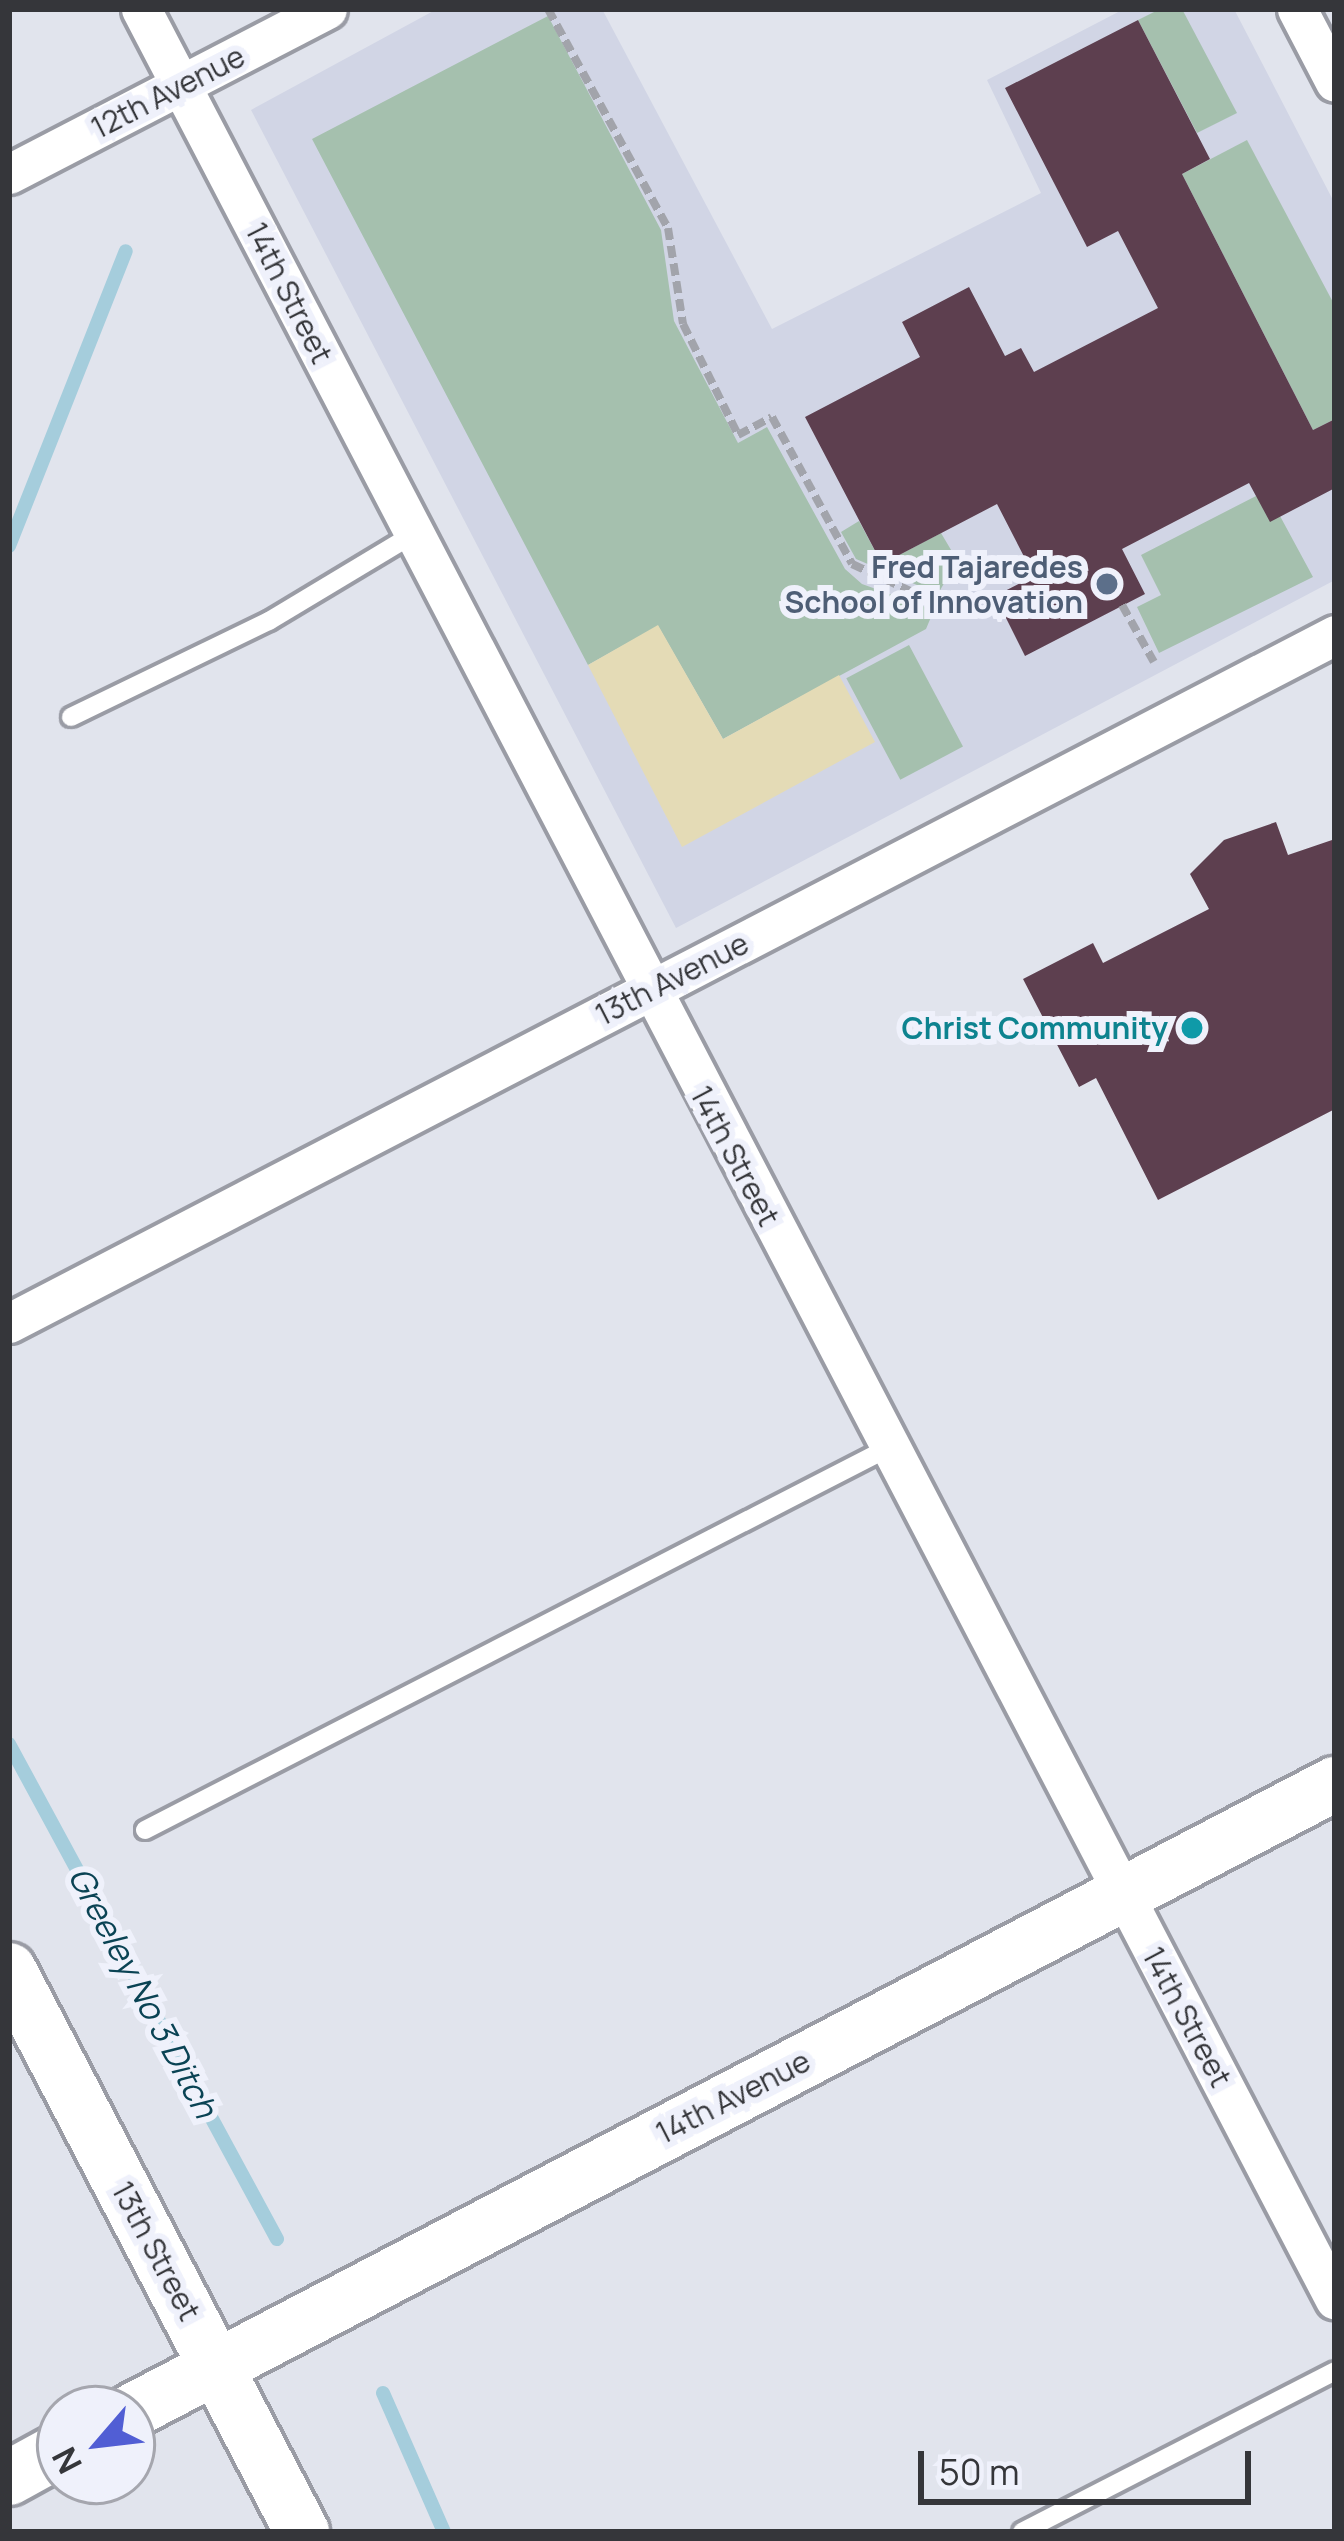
<!DOCTYPE html>
<html>
<head>
<meta charset="utf-8">
<style>
  body { margin:0 }
  #map { position:relative; width:1344px; height:2541px; overflow:hidden; background:#e1e4ed; font-family:Manrope,sans-serif }
  div>[style] { position:absolute }
  .built>* { inset:0; background:#d1d5e5 }
  .green>* { inset:0; background:#a5c0ae; transform-origin:0 0 }
  .sand>* { inset:0; background:#e4dbb6 }
  .stream>* { height:14px; margin:-7px; padding:0 7px; transform-origin:7px; border-radius:7px; background:#a5cddc }
  .building>* { inset:0; background:#5d3f4f }
  .path>* { height:8px; margin-top:-4px; transform-origin:0; background:repeating-linear-gradient(90deg,#a2a4ab 0 12px,transparent 0 18px) }
  .roads { filter:drop-shadow(3px 0 #9a9ca5) drop-shadow(-3px 0 #9a9ca5) drop-shadow(0 3px #9a9ca5) drop-shadow(0 -3px #9a9ca5) }
  .lane>* { height:18px; margin:-9px; padding:0 9px; transform-origin:9px; border-radius:9px; background:#fff }
  .street>* { height:39px; margin:-19.5px; padding:0 19.5px; transform-origin:19.5px; border-radius:19.5px; background:#fff }
  .secondary>* { height:54px; margin:-27px; padding:0 27px; transform-origin:27px; border-radius:27px; background:#fff }
  .dots>* { width:33px; height:33px; translate:-50% -50%; box-sizing:border-box; border:6px solid #eff1fb; border-radius:50% }
  span { translate:-50% -50%; white-space:nowrap; text-align:center; line-height:1.15; -webkit-text-stroke:12px #eff1fb; paint-order:stroke }
  .street-label { font-size:30px; color:#35363a }
  .service-label { font-size:30px; color:#4e5e75; font-weight:700 }
  .right { translate:-100% -50%; text-align:right }
  .culture-label { font-size:30px; color:#0d838f; font-weight:700 }
  .water-label { font-size:33px; color:#0a4354; font-style:italic }
  .frame { position:absolute; inset:0; border:12px solid #35363a; pointer-events:none }
  .north { position:absolute; left:36px; top:2385px; width:120px; height:120px; box-sizing:border-box; background:#eff1fb; border:3px solid #a5a6ae; border-radius:50%; rotate:242deg; font-size:33px; font-weight:700; line-height:48px; text-align:center; color:#35363a }
  .north::after { content:''; display:block; margin:auto; width:42px; height:54px; background:#515ed4; clip-path:polygon(50% 0,100% 100%,50% 72%,0 100%) }
  .scale { position:absolute; left:918px; top:2451px; width:333px; height:54px; box-sizing:border-box; border:6px solid #35363a; border-top:0; padding-left:15px; font-size:36px; line-height:42px; white-space:nowrap; color:#35363a; -webkit-text-stroke:9px #eff1fb; paint-order:stroke }
</style>
</head>
<body>
<div id="map">
  <div class="built">
    <div style="clip-path:polygon(437px 9px,602px 9px,772px 329px,1041px 193px,987px 80px,1124px 9px,1234px 9px,1335px 204px,1335px 580px,676px 928px,251px 110px)"></div>
  </div>
  <div class="green">
    <div style="clip-path:polygon(1160px 9px,1182px 9px,1237px 113px,1197px 133px,1138px 20px)"></div>
    <div style="clip-path:polygon(548px 16px,661px 230px,674px 321px,738px 443px,767px 427px,845px 569px,862px 584px,934px 610px,926px 629px,723px 739px,658px 626px,588px 665px,312px 139px)"></div>
    <div style="clip-path:polygon(1247px 140px,1335px 306px,1335px 419px,1313px 430px,1182px 174px)"></div>
    <div style="clip-path:polygon(1256px 496px,1280px 516px,1313px 577px,1159px 653px,1137px 607px,1161px 595px,1141px 555px)"></div>
    <div style="clip-path:polygon(859px 521px,882px 564px,941px 533px,957px 560px,938px 594px,856px 559px,841px 532px)"></div>
    <div style="left:909px;top:645px;width:115px;height:71px;rotate:62deg"></div>
  </div>
  <div class="sand">
    <div style="clip-path:polygon(658px 625px,723px 739px,839px 675px,875px 742px,682px 847px,588px 665px)"></div>
  </div>
  <div class="stream">
    <div style="left:9px;top:546px;width:317px;rotate:-68.4deg"></div>
    <div style="left:9px;top:1744px;width:563px;rotate:61.57deg"></div>
    <div style="left:383px;top:2393px;width:152px;rotate:66.3deg"></div>
  </div>
  <div class="building">
    <div style="clip-path:polygon(1138px 20px,1210px 159px,1182px 174px,1313px 430px,1335px 419px,1335px 488px,1270px 522px,1249px 483px,1122px 549px,1145px 594px,1025px 656px,995px 596px,1034px 576px,997px 504px,882px 564px,805px 417px,920px 357px,902px 322px,969px 287px,1005px 356px,1021px 348px,1034px 372px,1158px 308px,1118px 231px,1087px 247px,1005px 88px)"></div>
    <div style="clip-path:polygon(1276px 822px,1288px 855px,1335px 839px,1335px 1109px,1158px 1200px,1096px 1078px,1079px 1087px,1023px 979px,1093px 943px,1103px 963px,1209px 909px,1190px 874px,1224px 840px)"></div>
  </div>
  <div class="path">
    <div style="left:548px;top:9px;width:250px;rotate:61.3deg"></div>
    <div style="left:668px;top:228px;width:97px;rotate:81.1deg"></div>
    <div style="left:683px;top:324px;width:124px;rotate:63.6deg"></div>
    <div style="left:738px;top:435px;width:38px;rotate:-28deg"></div>
    <div style="left:772px;top:417px;width:167px;rotate:61.4deg"></div>
    <div style="left:852px;top:564px;width:93px;rotate:24.9deg"></div>
    <div style="left:1122px;top:605px;width:65px;rotate:60.7deg"></div>
  </div>
  <div class="roads">
    <div class="lane">
      <div style="left:71px;top:717px;width:220px;rotate:-25.9deg"></div>
      <div style="left:269px;top:621px;width:169px;rotate:-31deg"></div>
      <div style="left:145px;top:1830px;width:835px;rotate:-27.21deg"></div>
      <div style="left:1022px;top:2532px;width:352px;rotate:-27.2deg"></div>
    </div>
    <div class="street">
      <div style="left:141px;top:9px;width:2583px;rotate:62.47deg"></div>
      <div style="left:1297px;top:9px;width:82px;rotate:62.5deg"></div>
      <div style="left:9px;top:174px;width:358px;rotate:-27.4deg"></div>
      <div style="left:9px;top:1323px;width:1494px;rotate:-27.42deg"></div>
    </div>
    <div class="secondary">
      <div style="left:9px;top:1970px;width:634px;rotate:62.46deg"></div>
      <div style="left:132px;top:2411px;width:1357px;rotate:-27.53deg"></div>
      <div style="left:9px;top:2478px;width:58px;rotate:-28.8deg"></div>
    </div>
  </div>
  <div class="dots">
    <div style="left:1107px;top:584px;background:#5c6f8a"></div>
    <div style="left:1192px;top:1028px;background:#0f9aa8"></div>
  </div>
  <div class="street-label">
    <span style="left:168px;top:92px;rotate:-27deg">12th Avenue</span>
    <span style="left:289px;top:293px;rotate:63deg">14th Street</span>
    <span style="left:672px;top:979px;rotate:-27deg">13th Avenue</span>
    <span style="left:735px;top:1156px;rotate:62deg">14th Street</span>
    <span style="left:1187px;top:2017px;rotate:62deg">14th Street</span>
    <span style="left:733px;top:2097px;rotate:-27deg">14th Avenue</span>
    <span style="left:156px;top:2251px;rotate:62deg">13th Street</span>
  </div>
  <div class="service-label">
    <span class="right" style="left:1083px;top:584px">Fred Tajaredes<br>School of Innovation</span>
  </div>
  <div class="culture-label">
    <span class="right" style="left:1168px;top:1028px">Christ Community</span>
  </div>
  <div class="water-label">
    <span style="left:143px;top:1992px;rotate:62deg">Greeley No 3 Ditch</span>
  </div>
  <div class="frame"></div>
  <div class="north">N</div>
  <div class="scale">50 m</div>
</div>
</body>
</html>
